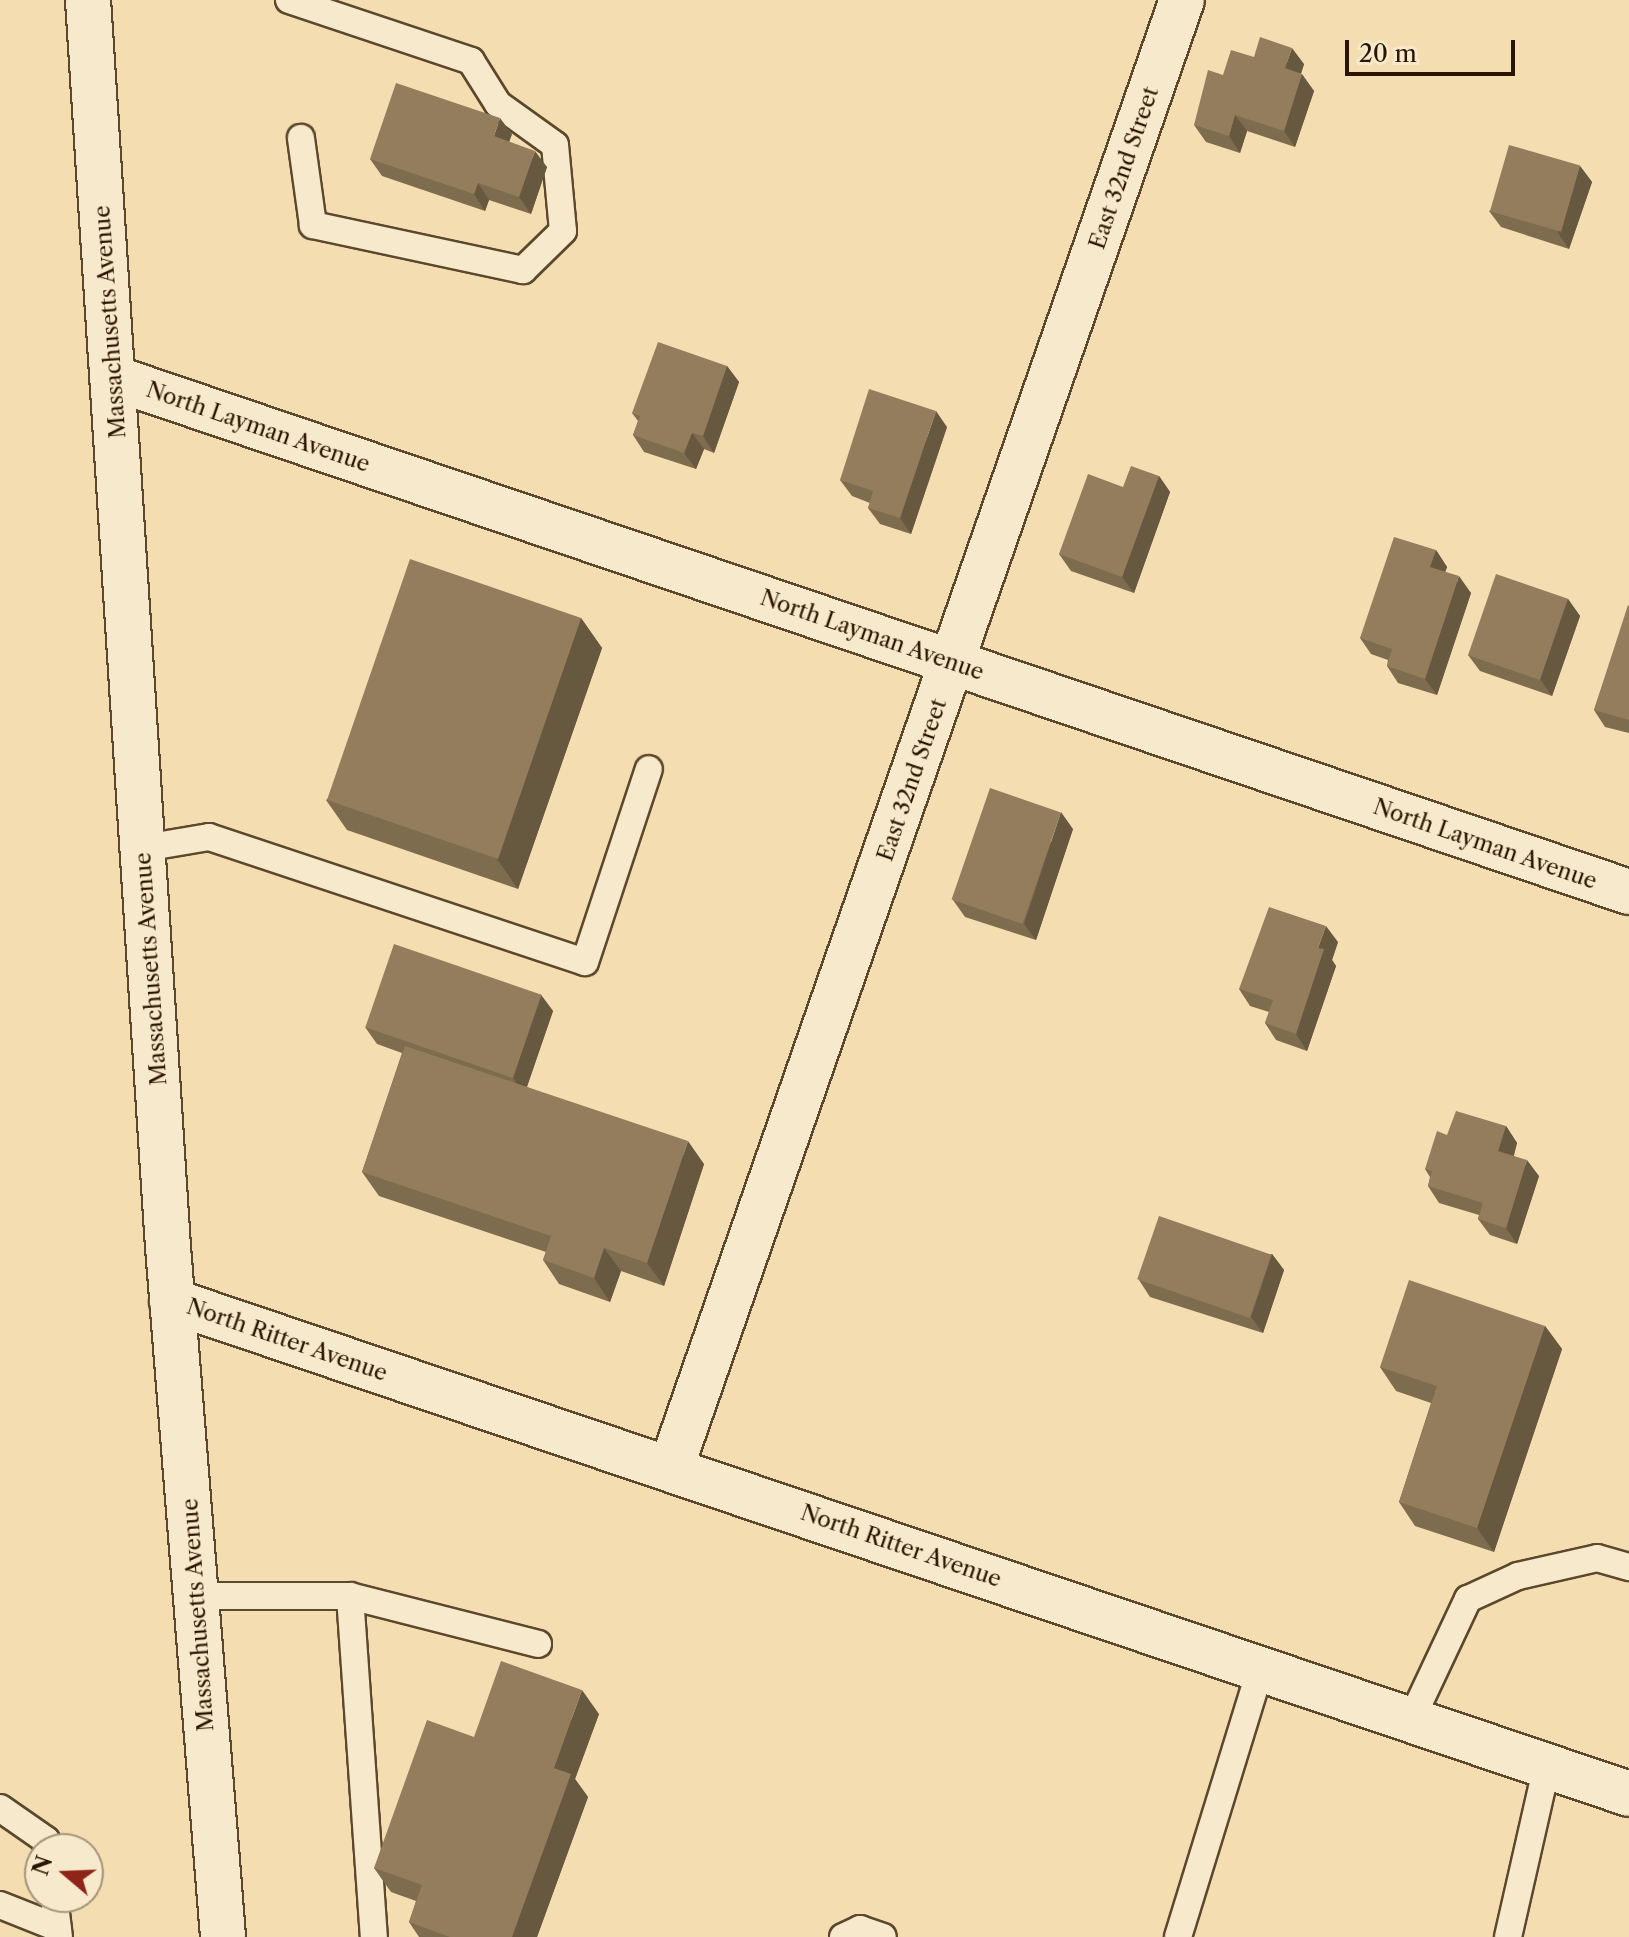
<!DOCTYPE html>
<html>
<head>
<meta charset="utf-8">
<style>
  body { margin:0 }
  #map { position:relative; width:1629px; height:1937px; overflow:hidden; background:#f3ddb1; font-family:"Libre Caslon Text",serif }
  div>[style] { position:absolute }
  .roads { filter:drop-shadow(2px 0 #5c482c) drop-shadow(-2px 0 #5c482c) drop-shadow(0 2px #5c482c) drop-shadow(0 -2px #5c482c) }
  .lane>* { height:26px; margin:-13px; padding:0 13px; transform-origin:13px; border-radius:13px; background:#f7e9cc }
  .street>* { height:44px; margin:-22px; padding:0 22px; transform-origin:22px; border-radius:22px; background:#f7e9cc }
  .secondary>* { height:44px; margin:-22px; padding:0 22px; transform-origin:22px; border-radius:22px; background:#f7e9cc }
  .wall>* { inset:0; background:#7e6c4f }
  .shaded-wall>* { inset:0; background:#675840 }
  .building>* { inset:0; background:#937d5c; transform-origin:0 0 }
  span { translate:-50% -50%; white-space:nowrap; text-align:center; line-height:1.15; -webkit-text-stroke:6px #f7e9cc; paint-order:stroke }
  .street-label { font-size:22px; color:#2a1600 }
  .north { position:absolute; left:24px; top:1833px; width:80px; height:80px; box-sizing:border-box; background:#f7e9cc; border:2px solid #a5957a; border-radius:50%; rotate:289deg; font-size:22px; font-weight:700; line-height:32px; text-align:center; color:#2a1600 }
  .north::after { content:''; display:block; margin:auto; width:28px; height:36px; background:#8f2418; clip-path:polygon(50% 0,100% 100%,50% 72%,0 100%) }
  .scale { position:absolute; left:1345px; top:40px; width:170px; height:36px; box-sizing:border-box; border:4px solid #2a1600; border-top:0; padding-left:10px; font-size:24px; line-height:28px; white-space:nowrap; color:#2a1600; -webkit-text-stroke:6px #f7e9cc; paint-order:stroke }
</style>
</head>
<body>
<div id="map">
  <div class="roads">
    <div class="lane">
      <div style="left:289px;top:0;width:192px;rotate:18.5deg"></div>
      <div style="left:471px;top:61px;width:51px;rotate:57.9deg"></div>
      <div style="left:498px;top:104px;width:70px;rotate:35.7deg"></div>
      <div style="left:555px;top:145px;width:86px;rotate:84.7deg"></div>
      <div style="left:563px;top:231px;width:56px;rotate:135.7deg"></div>
      <div style="left:523px;top:270px;width:215px;rotate:-167.9deg"></div>
      <div style="left:313px;top:225px;width:88px;rotate:-97.9deg"></div>
      <div style="left:144px;top:848px;width:66px;rotate:-9.6deg"></div>
      <div style="left:209px;top:837px;width:396px;rotate:18.4deg"></div>
      <div style="left:585px;top:962px;width:203px;rotate:-71.7deg"></div>
      <div style="left:196px;top:1596px;width:154px"></div>
      <div style="left:350px;top:1596px;width:194px;rotate:14.3deg"></div>
      <div style="left:350px;top:1596px;width:342px;rotate:86deg"></div>
      <div style="left:1411px;top:1720px;width:134px;rotate:-64.8deg"></div>
      <div style="left:1468px;top:1599px;width:55px;rotate:-24.7deg"></div>
      <div style="left:1518px;top:1576px;width:81px;rotate:-12.8deg"></div>
      <div style="left:1597px;top:1558px;width:33px;rotate:16deg"></div>
      <div style="left:0;top:1808px;width:56px;rotate:34.8deg"></div>
      <div style="left:46px;top:1840px;width:9px;rotate:84deg"></div>
      <div style="left:54px;top:1897px;width:40px;rotate:82.9deg"></div>
      <div style="left:0;top:1905px;width:62px;rotate:21.6deg"></div>
      <div style="left:843px;top:1937px;width:19px;rotate:-25deg"></div>
      <div style="left:860px;top:1929px;width:24px;rotate:19deg"></div>
      <div style="left:1178px;top:1937px;width:282px;rotate:-72.9deg"></div>
      <div style="left:1508px;top:1937px;width:175px;rotate:-77.2deg"></div>
    </div>
    <div class="street">
      <div style="left:114px;top:378px;width:1600px;rotate:18.74deg"></div>
      <div style="left:671px;top:1468px;width:1554px;rotate:-70.81deg"></div>
    </div>
    <div class="secondary">
      <div style="left:88px;top:0;width:1250px;rotate:86.33deg"></div>
      <div style="left:168px;top:1247px;width:692px;rotate:85.44deg"></div>
      <div style="left:172px;top:1301px;width:1538px;rotate:18.69deg"></div>
    </div>
  </div>
  <div class="wall">
    <div style="clip-path:polygon(1254px 57px,1304px 64px,1301px 74px,1314px 91px,1295px 147px,1247px 131px,1240px 153px,1206px 142px,1194px 125px,1223px 75px)"></div>
    <div style="clip-path:polygon(512px 134px,509px 142px,547px 167px,531px 214px,489px 200px,485px 211px,382px 176px,370px 159px)"></div>
    <div style="clip-path:polygon(1580px 166px,1592px 182px,1569px 249px,1501px 227px,1489px 211px)"></div>
    <div style="clip-path:polygon(727px 366px,739px 382px,714px 453px,704px 449px,696px 469px,644px 452px,633px 435px,638px 421px,632px 413px)"></div>
    <div style="clip-path:polygon(947px 427px,911px 534px,880px 524px,868px 508px,870px 503px,852px 496px,840px 480px)"></div>
    <div style="clip-path:polygon(1159px 476px,1170px 492px,1134px 593px,1071px 571px,1059px 554px,1123px 487px)"></div>
    <div style="clip-path:polygon(1436px 550px,1447px 567px,1445px 572px,1471px 593px,1437px 695px,1398px 683px,1387px 666px,1388px 660px,1371px 654px,1360px 638px)"></div>
    <div style="clip-path:polygon(1568px 599px,1580px 616px,1552px 696px,1480px 671px,1468px 655px)"></div>
    <div style="clip-path:polygon(1629px 606px,1629px 733px,1605px 727px,1594px 710px)"></div>
    <div style="clip-path:polygon(581px 618px,602px 648px,518px 889px,347px 830px,326px 800px)"></div>
    <div style="clip-path:polygon(1073px 829px,1036px 940px,965px 917px,953px 900px)"></div>
    <div style="clip-path:polygon(1338px 942px,1332px 960px,1336px 966px,1307px 1051px,1276px 1040px,1265px 1023px,1269px 1012px,1250px 1006px,1239px 989px)"></div>
    <div style="clip-path:polygon(541px 995px,553px 1011px,527px 1087px,704px 1164px,664px 1286px,621px 1271px,610px 1302px,559px 1284px,543px 1260px,546px 1252px,379px 1196px,362px 1172px,402px 1053px,377px 1044px,365px 1027px)"></div>
    <div style="clip-path:polygon(1506px 1126px,1517px 1143px,1514px 1156px,1539px 1176px,1517px 1244px,1490px 1235px,1478px 1219px,1479px 1215px,1439px 1203px,1428px 1186px,1430px 1177px,1425px 1169px,1447px 1135px)"></div>
    <div style="clip-path:polygon(1272px 1254px,1284px 1270px,1263px 1333px,1150px 1297px,1139px 1280px)"></div>
    <div style="clip-path:polygon(1545px 1326px,1562px 1349px,1494px 1552px,1415px 1526px,1399px 1502px,1431px 1403px,1396px 1391px,1380px 1367px)"></div>
    <div style="clip-path:polygon(599px 1714px,575px 1779px,588px 1797px,537px 1937px,419px 1937px,409px 1922px,416px 1901px,391px 1892px,374px 1868px,474px 1737px)"></div>
  </div>
  <div class="shaded-wall">
    <div style="clip-path:polygon(1292px 48px,1304px 64px,1297px 85px,1285px 68px)"></div>
    <div style="clip-path:polygon(1302px 74px,1314px 91px,1295px 147px,1284px 131px)"></div>
    <div style="clip-path:polygon(1235px 115px,1247px 131px,1240px 153px,1229px 136px)"></div>
    <div style="clip-path:polygon(500px 118px,512px 134px,505px 153px,494px 136px)"></div>
    <div style="clip-path:polygon(535px 151px,547px 167px,531px 214px,519px 197px)"></div>
    <div style="clip-path:polygon(1580px 166px,1592px 182px,1569px 249px,1558px 233px)"></div>
    <div style="clip-path:polygon(478px 183px,489px 200px,485px 211px,474px 194px)"></div>
    <div style="clip-path:polygon(727px 366px,739px 382px,714px 453px,703px 436px)"></div>
    <div style="clip-path:polygon(936px 411px,947px 427px,911px 534px,900px 518px)"></div>
    <div style="clip-path:polygon(692px 433px,704px 449px,696px 469px,684px 453px)"></div>
    <div style="clip-path:polygon(1159px 476px,1170px 492px,1134px 593px,1122px 577px)"></div>
    <div style="clip-path:polygon(1436px 550px,1447px 567px,1441px 584px,1430px 567px)"></div>
    <div style="clip-path:polygon(1459px 576px,1471px 593px,1437px 695px,1425px 679px)"></div>
    <div style="clip-path:polygon(1568px 599px,1580px 616px,1552px 696px,1540px 679px)"></div>
    <div style="clip-path:polygon(581px 618px,602px 648px,518px 889px,497px 859px)"></div>
    <div style="clip-path:polygon(1061px 812px,1073px 829px,1036px 940px,1024px 924px)"></div>
    <div style="clip-path:polygon(1326px 926px,1338px 942px,1332px 960px,1336px 966px,1307px 1051px,1296px 1034px,1318px 948px)"></div>
    <div style="clip-path:polygon(541px 995px,553px 1011px,524px 1095px,513px 1078px)"></div>
    <div style="clip-path:polygon(1506px 1126px,1517px 1143px,1510px 1167px,1498px 1151px)"></div>
    <div style="clip-path:polygon(688px 1141px,704px 1164px,664px 1286px,647px 1263px)"></div>
    <div style="clip-path:polygon(1527px 1160px,1539px 1176px,1517px 1244px,1506px 1228px)"></div>
    <div style="clip-path:polygon(604px 1248px,621px 1271px,610px 1302px,594px 1278px)"></div>
    <div style="clip-path:polygon(1272px 1254px,1284px 1270px,1263px 1333px,1251px 1317px)"></div>
    <div style="clip-path:polygon(1545px 1326px,1562px 1349px,1494px 1552px,1477px 1528px)"></div>
    <div style="clip-path:polygon(582px 1690px,599px 1714px,575px 1779px,588px 1797px,537px 1937px,512px 1937px,554px 1768px)"></div>
  </div>
  <div class="building">
    <div style="clip-path:polygon(1260px 37px,1292px 48px,1285px 68px,1302px 74px,1284px 131px,1235px 115px,1229px 136px,1194px 125px,1208px 70px,1223px 75px,1231px 50px,1254px 57px)"></div>
    <div style="clip-path:polygon(396px 83px,500px 118px,494px 136px,535px 151px,519px 197px,478px 183px,474px 194px,370px 159px)"></div>
    <div style="left:1509px;top:145px;width:74px;height:69px;rotate:16deg"></div>
    <div style="clip-path:polygon(658px 342px,727px 366px,703px 436px,692px 433px,684px 453px,633px 435px,640px 416px,632px 413px)"></div>
    <div style="clip-path:polygon(869px 389px,936px 411px,900px 518px,868px 508px,873px 491px,840px 480px)"></div>
    <div style="clip-path:polygon(1131px 466px,1159px 476px,1122px 577px,1059px 554px,1088px 474px,1123px 487px)"></div>
    <div style="clip-path:polygon(1394px 537px,1436px 550px,1430px 567px,1459px 576px,1425px 679px,1387px 666px,1392px 649px,1360px 638px)"></div>
    <div style="left:410px;top:559px;width:181px;height:255px;rotate:19deg"></div>
    <div style="left:1496px;top:574px;width:76px;height:86px;rotate:19deg"></div>
    <div style="clip-path:polygon(1628px 605px,1629px 606px,1629px 720px,1594px 710px)"></div>
    <div style="left:990px;top:788px;width:75px;height:118px;rotate:19deg"></div>
    <div style="clip-path:polygon(1269px 907px,1326px 926px,1318px 948px,1324px 949px,1296px 1034px,1265px 1023px,1273px 1000px,1239px 989px)"></div>
    <div style="left:394px;top:944px;width:156px;height:88px;rotate:19deg"></div>
    <div style="clip-path:polygon(405px 1046px,688px 1141px,647px 1263px,604px 1248px,594px 1278px,543px 1260px,551px 1236px,362px 1172px)"></div>
    <div style="clip-path:polygon(1456px 1111px,1506px 1126px,1498px 1151px,1527px 1160px,1506px 1228px,1478px 1219px,1483px 1203px,1428px 1186px,1432px 1171px,1425px 1169px,1437px 1131px,1447px 1135px)"></div>
    <div style="left:1159px;top:1216px;width:119px;height:67px;rotate:19deg"></div>
    <div style="clip-path:polygon(1409px 1280px,1545px 1326px,1477px 1528px,1399px 1502px,1437px 1386px,1380px 1367px)"></div>
    <div style="clip-path:polygon(501px 1661px,582px 1690px,554px 1768px,571px 1774px,512px 1937px,450px 1937px,409px 1922px,422px 1885px,374px 1868px,427px 1720px,474px 1737px)"></div>
  </div>
  <div class="street-label">
    <span style="left:1124px;top:168px;rotate:-71deg">East 32nd Street</span>
    <span style="left:110px;top:322px;rotate:-94deg">Massachusetts Avenue</span>
    <span style="left:258px;top:427px;rotate:19deg">North Layman Avenue</span>
    <span style="left:872px;top:635px;rotate:19deg">North Layman Avenue</span>
    <span style="left:912px;top:780px;rotate:-71deg">East 32nd Street</span>
    <span style="left:1485px;top:844px;rotate:19deg">North Layman Avenue</span>
    <span style="left:151px;top:969px;rotate:-94deg">Massachusetts Avenue</span>
    <span style="left:287px;top:1340px;rotate:19deg">North Ritter Avenue</span>
    <span style="left:901px;top:1546px;rotate:19deg">North Ritter Avenue</span>
    <span style="left:198px;top:1615px;rotate:-94deg">Massachusetts Avenue</span>
  </div>
  <div class="north">N</div>
  <div class="scale">20 m</div>
</div>
</body>
</html>
